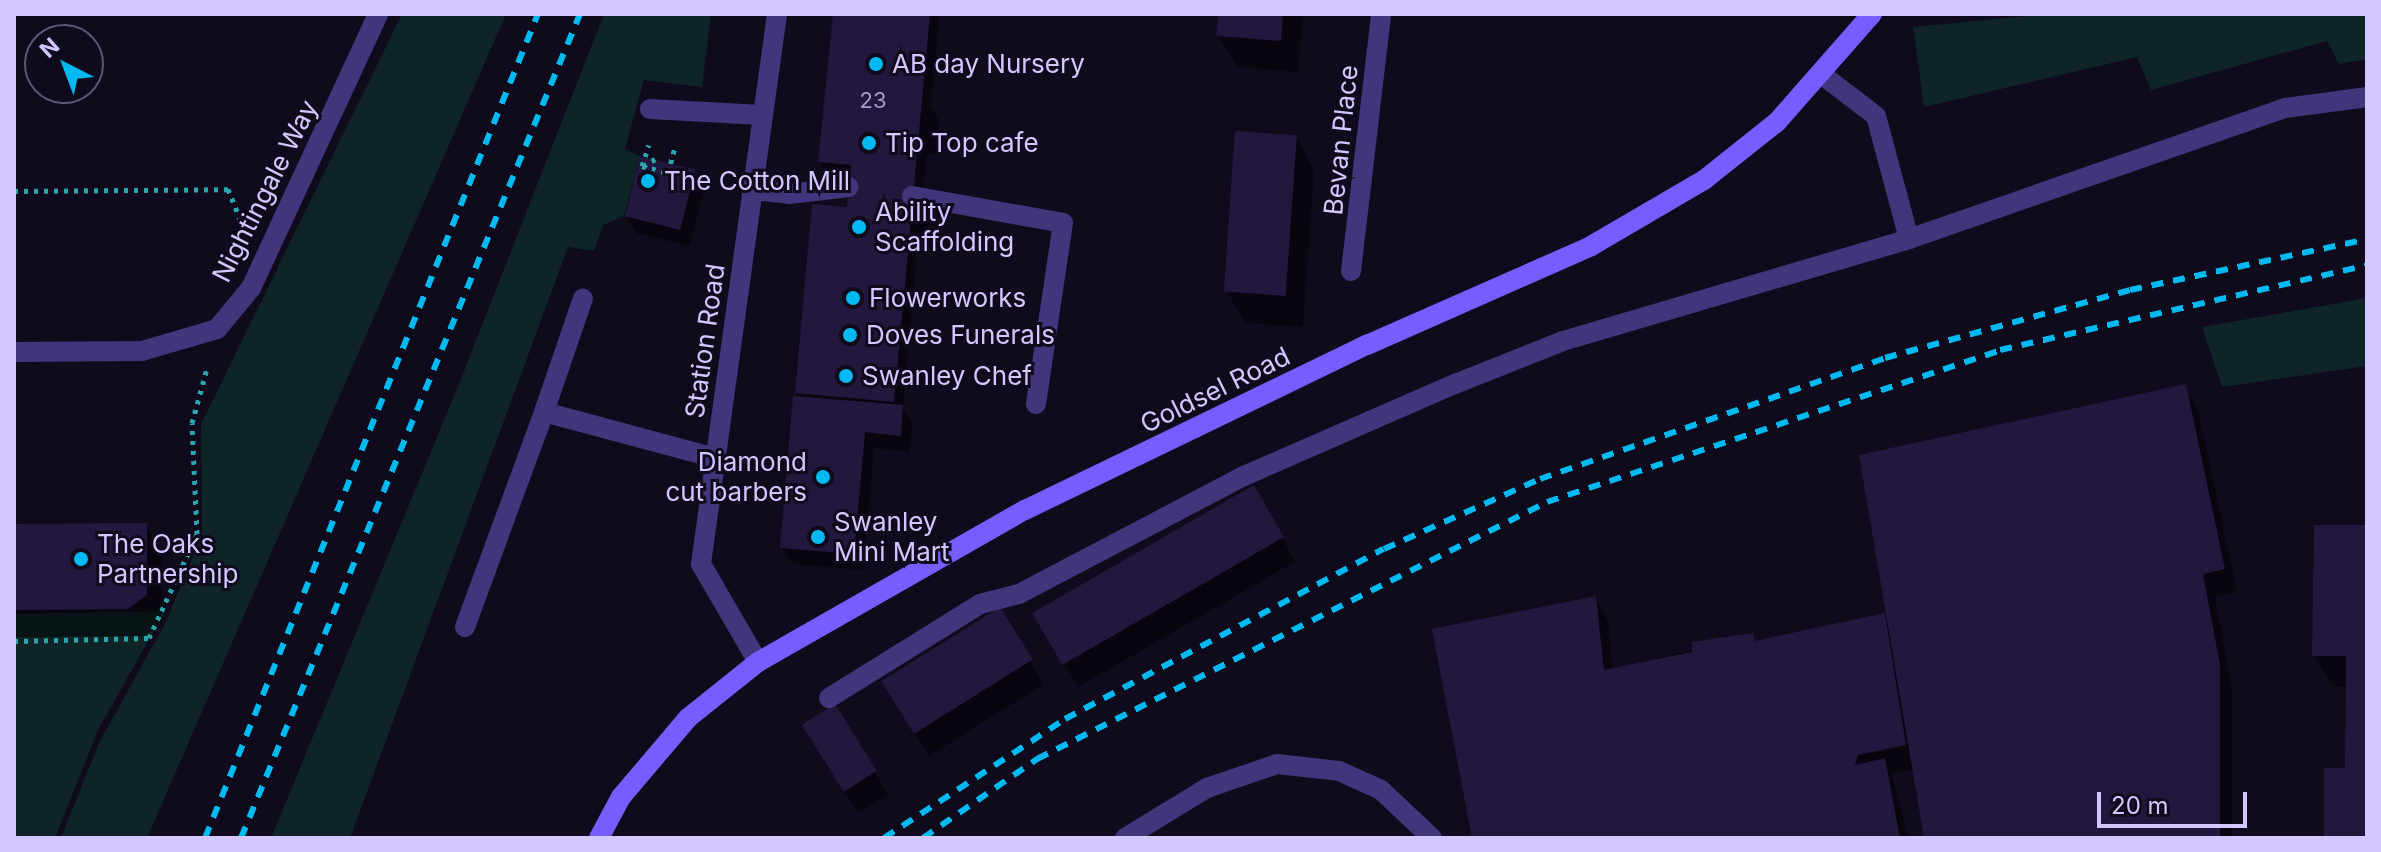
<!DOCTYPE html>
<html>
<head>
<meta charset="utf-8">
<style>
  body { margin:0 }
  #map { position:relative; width:2381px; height:852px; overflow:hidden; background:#100b1c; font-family:Inter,sans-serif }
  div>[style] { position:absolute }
  .green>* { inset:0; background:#0e2426 }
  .shadow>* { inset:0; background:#0007; transform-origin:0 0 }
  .building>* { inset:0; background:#24173d; transform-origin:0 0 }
  .path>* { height:5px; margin-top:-2.5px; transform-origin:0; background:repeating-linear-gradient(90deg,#2ba5ae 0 4px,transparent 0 10px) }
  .service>* { height:20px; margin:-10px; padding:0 10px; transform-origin:10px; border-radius:10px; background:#41357c }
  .minor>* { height:20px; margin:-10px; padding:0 10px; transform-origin:10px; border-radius:10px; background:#41357c }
  .secondary>* { height:20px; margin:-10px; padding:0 10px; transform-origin:10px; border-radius:10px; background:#775dff }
  .rail>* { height:6px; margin-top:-3px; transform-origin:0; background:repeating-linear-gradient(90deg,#00b9f1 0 12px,transparent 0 22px) }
  .dots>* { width:22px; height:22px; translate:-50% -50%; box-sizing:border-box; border:4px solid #100b1c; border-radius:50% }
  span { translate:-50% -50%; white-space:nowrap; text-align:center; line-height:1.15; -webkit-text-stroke:6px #100b1c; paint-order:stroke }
  .number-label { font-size:22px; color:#a89ace }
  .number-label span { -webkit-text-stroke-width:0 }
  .poi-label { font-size:26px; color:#d4c6ff }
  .left { translate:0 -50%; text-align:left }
  .right { translate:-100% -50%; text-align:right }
  .street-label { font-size:26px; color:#d4c6ff }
  .frame { position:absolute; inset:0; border:16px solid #d4c6ff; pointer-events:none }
  .north { position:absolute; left:24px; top:24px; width:80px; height:80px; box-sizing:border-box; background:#100b1c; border:2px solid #5e5677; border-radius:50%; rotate:318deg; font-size:22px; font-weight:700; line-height:32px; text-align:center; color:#d4c6ff }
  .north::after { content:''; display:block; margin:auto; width:28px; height:36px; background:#00b9f1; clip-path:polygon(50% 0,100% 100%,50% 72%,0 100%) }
  .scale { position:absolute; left:2097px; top:792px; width:150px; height:36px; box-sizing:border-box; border:4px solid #d4c6ff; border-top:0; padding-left:10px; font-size:24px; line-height:28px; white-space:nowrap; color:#d4c6ff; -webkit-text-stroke:6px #100b1c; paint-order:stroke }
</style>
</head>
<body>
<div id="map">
  <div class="green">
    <div style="clip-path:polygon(402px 14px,506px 14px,147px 838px,61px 838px,99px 743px,166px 622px,202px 534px,201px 424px)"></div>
    <div style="clip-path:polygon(604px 14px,711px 14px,702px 87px,644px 80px,625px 149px,640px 156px,624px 216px,603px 225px,594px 251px,568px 247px,350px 838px,271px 838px,459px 384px)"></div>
    <div style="clip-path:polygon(2048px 14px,2367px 14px,2367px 59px,2339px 64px,2327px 41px,2151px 90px,2137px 57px,1924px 107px,1913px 27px)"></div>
    <div style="clip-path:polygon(2367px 298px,2367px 366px,2222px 387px,2202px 327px)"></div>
    <div style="clip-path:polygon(165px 611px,98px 730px,55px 838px,14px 838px,14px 614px)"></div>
  </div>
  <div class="shadow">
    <div style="clip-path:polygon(835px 14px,940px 14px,931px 106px,939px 121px,937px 155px,927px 154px,923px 190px,932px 205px,928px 244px,918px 243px,903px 409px,912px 424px,910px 452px,874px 448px,863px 570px,792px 564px,782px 547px,797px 393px,851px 210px,852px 180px,830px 178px,820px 162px)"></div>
    <div style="clip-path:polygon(1220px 14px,1303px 14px,1298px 72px,1237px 67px,1218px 35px)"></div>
    <div style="clip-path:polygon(1296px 137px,1314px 169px,1303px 327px,1245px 323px,1227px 291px)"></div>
    <div style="clip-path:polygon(694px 172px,704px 188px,690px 246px,636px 233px,626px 216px)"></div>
    <div style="clip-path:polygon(2185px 387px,2198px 410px,2237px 592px,2215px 597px,2232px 690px,2232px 838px,1926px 838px,1914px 769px,1892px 774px,1908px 838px,1474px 838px,1595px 598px,1608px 621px,1613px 670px,1752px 635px,1757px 643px,1888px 614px)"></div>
    <div style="left:1253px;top:488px;width:85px;height:251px;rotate:60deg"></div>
    <div style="clip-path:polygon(146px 525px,162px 552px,162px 623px,144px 636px,14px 637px,14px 526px)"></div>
    <div style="clip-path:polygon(2367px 527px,2367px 838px,2326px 838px,2347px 770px,2348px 687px,2333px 687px,2314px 655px)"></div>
    <div style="clip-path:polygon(999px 610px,1044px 684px,929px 756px,897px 705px)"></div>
    <div style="clip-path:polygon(818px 749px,875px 772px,888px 795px,858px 813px)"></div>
  </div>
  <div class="building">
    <div style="clip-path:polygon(833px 14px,930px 14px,894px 402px,795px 393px,812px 204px,847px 207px,851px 165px,818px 162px)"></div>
    <div style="clip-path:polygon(1218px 14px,1283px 14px,1281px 41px,1216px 36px)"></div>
    <div style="left:1235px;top:131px;width:62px;height:161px;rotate:4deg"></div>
    <div style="left:640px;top:156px;width:57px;height:62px;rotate:14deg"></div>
    <div style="clip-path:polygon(2186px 384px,2225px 569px,2203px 574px,2220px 665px,2220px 838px,1924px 838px,1859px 455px)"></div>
    <div style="clip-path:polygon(793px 396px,903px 405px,901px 436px,865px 432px,854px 554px,780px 548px)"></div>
    <div style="left:1254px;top:485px;width:60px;height:256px;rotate:60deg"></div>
    <div style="clip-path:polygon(147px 523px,147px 595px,128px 609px,14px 610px,14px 524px)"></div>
    <div style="clip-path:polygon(2314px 525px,2367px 525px,2367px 838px,2324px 838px,2324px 768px,2345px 768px,2346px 656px,2312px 656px)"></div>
    <div style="clip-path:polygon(1596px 596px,1604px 670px,1692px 652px,1692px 642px,1753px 633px,1755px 641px,1885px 613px,1906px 745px,1858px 755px,1855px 765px,1885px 758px,1900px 838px,1472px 838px,1432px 629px)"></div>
    <div style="left:1000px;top:607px;width:62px;height:140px;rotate:58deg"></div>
    <div style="left:835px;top:704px;width:79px;height:39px;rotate:58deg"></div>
  </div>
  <div class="path">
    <div style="left:642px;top:166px;width:27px;rotate:15deg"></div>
    <div style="left:668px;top:173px;width:28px;rotate:-75deg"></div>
    <div style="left:642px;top:166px;width:22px;rotate:-72deg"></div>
    <div style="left:643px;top:166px;width:14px;rotate:-30deg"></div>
    <div style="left:14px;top:191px;width:214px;rotate:-0.5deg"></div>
    <div style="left:228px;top:189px;width:37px;rotate:68deg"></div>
    <div style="left:14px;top:641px;width:135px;rotate:-1.3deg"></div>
    <div style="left:149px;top:638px;width:115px;rotate:-65.2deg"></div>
    <div style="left:197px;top:534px;width:111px;rotate:-92.6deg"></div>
    <div style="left:192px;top:423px;width:57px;rotate:-74.7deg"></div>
  </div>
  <div class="service">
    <div style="left:650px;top:109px;width:112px;rotate:3.1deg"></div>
    <div style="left:752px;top:190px;width:37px;rotate:6deg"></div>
    <div style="left:789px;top:194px;width:60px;rotate:-6.7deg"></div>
    <div style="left:912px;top:196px;width:153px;rotate:10.1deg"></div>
    <div style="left:1063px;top:223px;width:183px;rotate:98.5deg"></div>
    <div style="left:1909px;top:239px;width:398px;rotate:-19.2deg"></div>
    <div style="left:2285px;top:108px;width:83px;rotate:-7.6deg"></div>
    <div style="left:14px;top:352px;width:128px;rotate:-0.4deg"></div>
    <div style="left:142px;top:351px;width:78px;rotate:-16.3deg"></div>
    <div style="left:217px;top:329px;width:53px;rotate:-50.3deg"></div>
    <div style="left:251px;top:288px;width:302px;rotate:-65.1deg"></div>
    <div style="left:544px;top:412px;width:120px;rotate:-71.1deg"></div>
    <div style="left:465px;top:627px;width:229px;rotate:-69.8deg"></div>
    <div style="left:544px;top:412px;width:178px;rotate:15deg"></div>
    <div style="left:829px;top:698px;width:178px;rotate:-31.9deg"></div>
    <div style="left:980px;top:604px;width:40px;rotate:-14.4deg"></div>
    <div style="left:1019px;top:594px;width:254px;rotate:-27.7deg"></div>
    <div style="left:1244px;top:476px;width:230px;rotate:-23.6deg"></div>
    <div style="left:1455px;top:384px;width:116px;rotate:-21.7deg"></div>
    <div style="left:1563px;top:341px;width:361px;rotate:-16.4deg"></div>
    <div style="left:1909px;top:239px;width:127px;rotate:-105deg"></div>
    <div style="left:1876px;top:116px;width:69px;rotate:-142.6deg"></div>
    <div style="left:1125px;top:838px;width:96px;rotate:-31.4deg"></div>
    <div style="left:1207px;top:788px;width:74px;rotate:-18.9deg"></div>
    <div style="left:1277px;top:764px;width:62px;rotate:6.4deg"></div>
    <div style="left:1339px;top:771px;width:46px;rotate:24.3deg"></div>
    <div style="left:1381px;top:790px;width:70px;rotate:43.3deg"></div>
  </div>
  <div class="minor">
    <div style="left:1351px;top:271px;width:259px;rotate:-83.3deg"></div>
    <div style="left:758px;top:662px;width:113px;rotate:-120.2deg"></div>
    <div style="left:701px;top:564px;width:555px;rotate:-82.13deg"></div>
  </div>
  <div class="secondary">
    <div style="left:599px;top:838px;width:47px;rotate:-61.8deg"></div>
    <div style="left:621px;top:797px;width:104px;rotate:-49.7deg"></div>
    <div style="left:688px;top:718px;width:90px;rotate:-38.7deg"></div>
    <div style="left:758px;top:662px;width:307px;rotate:-29.7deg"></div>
    <div style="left:1025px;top:510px;width:380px;rotate:-25.8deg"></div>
    <div style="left:1367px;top:345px;width:245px;rotate:-23.8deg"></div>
    <div style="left:1591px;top:246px;width:131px;rotate:-30.3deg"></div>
    <div style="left:1704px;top:180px;width:93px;rotate:-38.5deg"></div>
    <div style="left:1777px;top:122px;width:144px;rotate:-48.7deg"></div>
  </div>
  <div class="rail">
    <div style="left:205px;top:838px;width:889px;rotate:-68deg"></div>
    <div style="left:241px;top:838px;width:891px;rotate:-67.64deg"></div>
    <div style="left:884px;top:838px;width:217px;rotate:-33.3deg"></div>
    <div style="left:1065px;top:719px;width:361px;rotate:-28.1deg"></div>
    <div style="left:1384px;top:549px;width:171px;rotate:-24.2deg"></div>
    <div style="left:1540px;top:479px;width:366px;rotate:-19.3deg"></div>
    <div style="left:1885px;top:358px;width:254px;rotate:-15.5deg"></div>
    <div style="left:2130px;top:290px;width:242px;rotate:-12.1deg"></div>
    <div style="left:923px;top:838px;width:139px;rotate:-34.7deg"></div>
    <div style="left:1037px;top:759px;width:571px;rotate:-26.74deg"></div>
    <div style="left:1547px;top:502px;width:478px;rotate:-18.5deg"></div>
    <div style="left:2000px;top:350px;width:377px;rotate:-13deg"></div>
  </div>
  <div class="dots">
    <div style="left:876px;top:64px;background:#00b9f1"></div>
    <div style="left:869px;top:143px;background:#00b9f1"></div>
    <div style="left:648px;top:181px;background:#00b9f1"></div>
    <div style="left:859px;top:227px;background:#00b9f1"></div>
    <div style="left:853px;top:298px;background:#00b9f1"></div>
    <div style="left:850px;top:335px;background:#00b9f1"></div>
    <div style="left:846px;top:376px;background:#00b9f1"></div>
    <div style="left:823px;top:477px;background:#00b9f1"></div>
    <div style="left:818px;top:537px;background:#00b9f1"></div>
    <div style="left:81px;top:559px;background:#00b9f1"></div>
  </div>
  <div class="number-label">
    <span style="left:873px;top:101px">23</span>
  </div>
  <div class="poi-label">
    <span class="left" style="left:892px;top:64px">AB day Nursery</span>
    <span class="left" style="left:885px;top:143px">Tip Top cafe</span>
    <span class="left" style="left:664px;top:181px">The Cotton Mill</span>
    <span class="left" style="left:875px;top:227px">Ability<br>Scaffolding</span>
    <span class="left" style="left:869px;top:298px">Flowerworks</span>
    <span class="left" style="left:866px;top:335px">Doves Funerals</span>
    <span class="left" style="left:862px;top:376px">Swanley Chef</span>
    <span class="right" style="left:807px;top:477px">Diamond<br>cut barbers</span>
    <span class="left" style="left:834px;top:537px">Swanley<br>Mini Mart</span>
    <span class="left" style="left:97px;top:559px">The Oaks<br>Partnership</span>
  </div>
  <div class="street-label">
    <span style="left:1341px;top:140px;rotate:-84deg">Bevan Place</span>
    <span style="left:265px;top:191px;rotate:-63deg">Nightingale Way</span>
    <span style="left:705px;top:341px;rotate:-82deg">Station Road</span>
    <span style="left:1215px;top:390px;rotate:-26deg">Goldsel Road</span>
  </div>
  <div class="frame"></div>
  <div class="north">N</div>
  <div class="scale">20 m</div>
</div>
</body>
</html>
